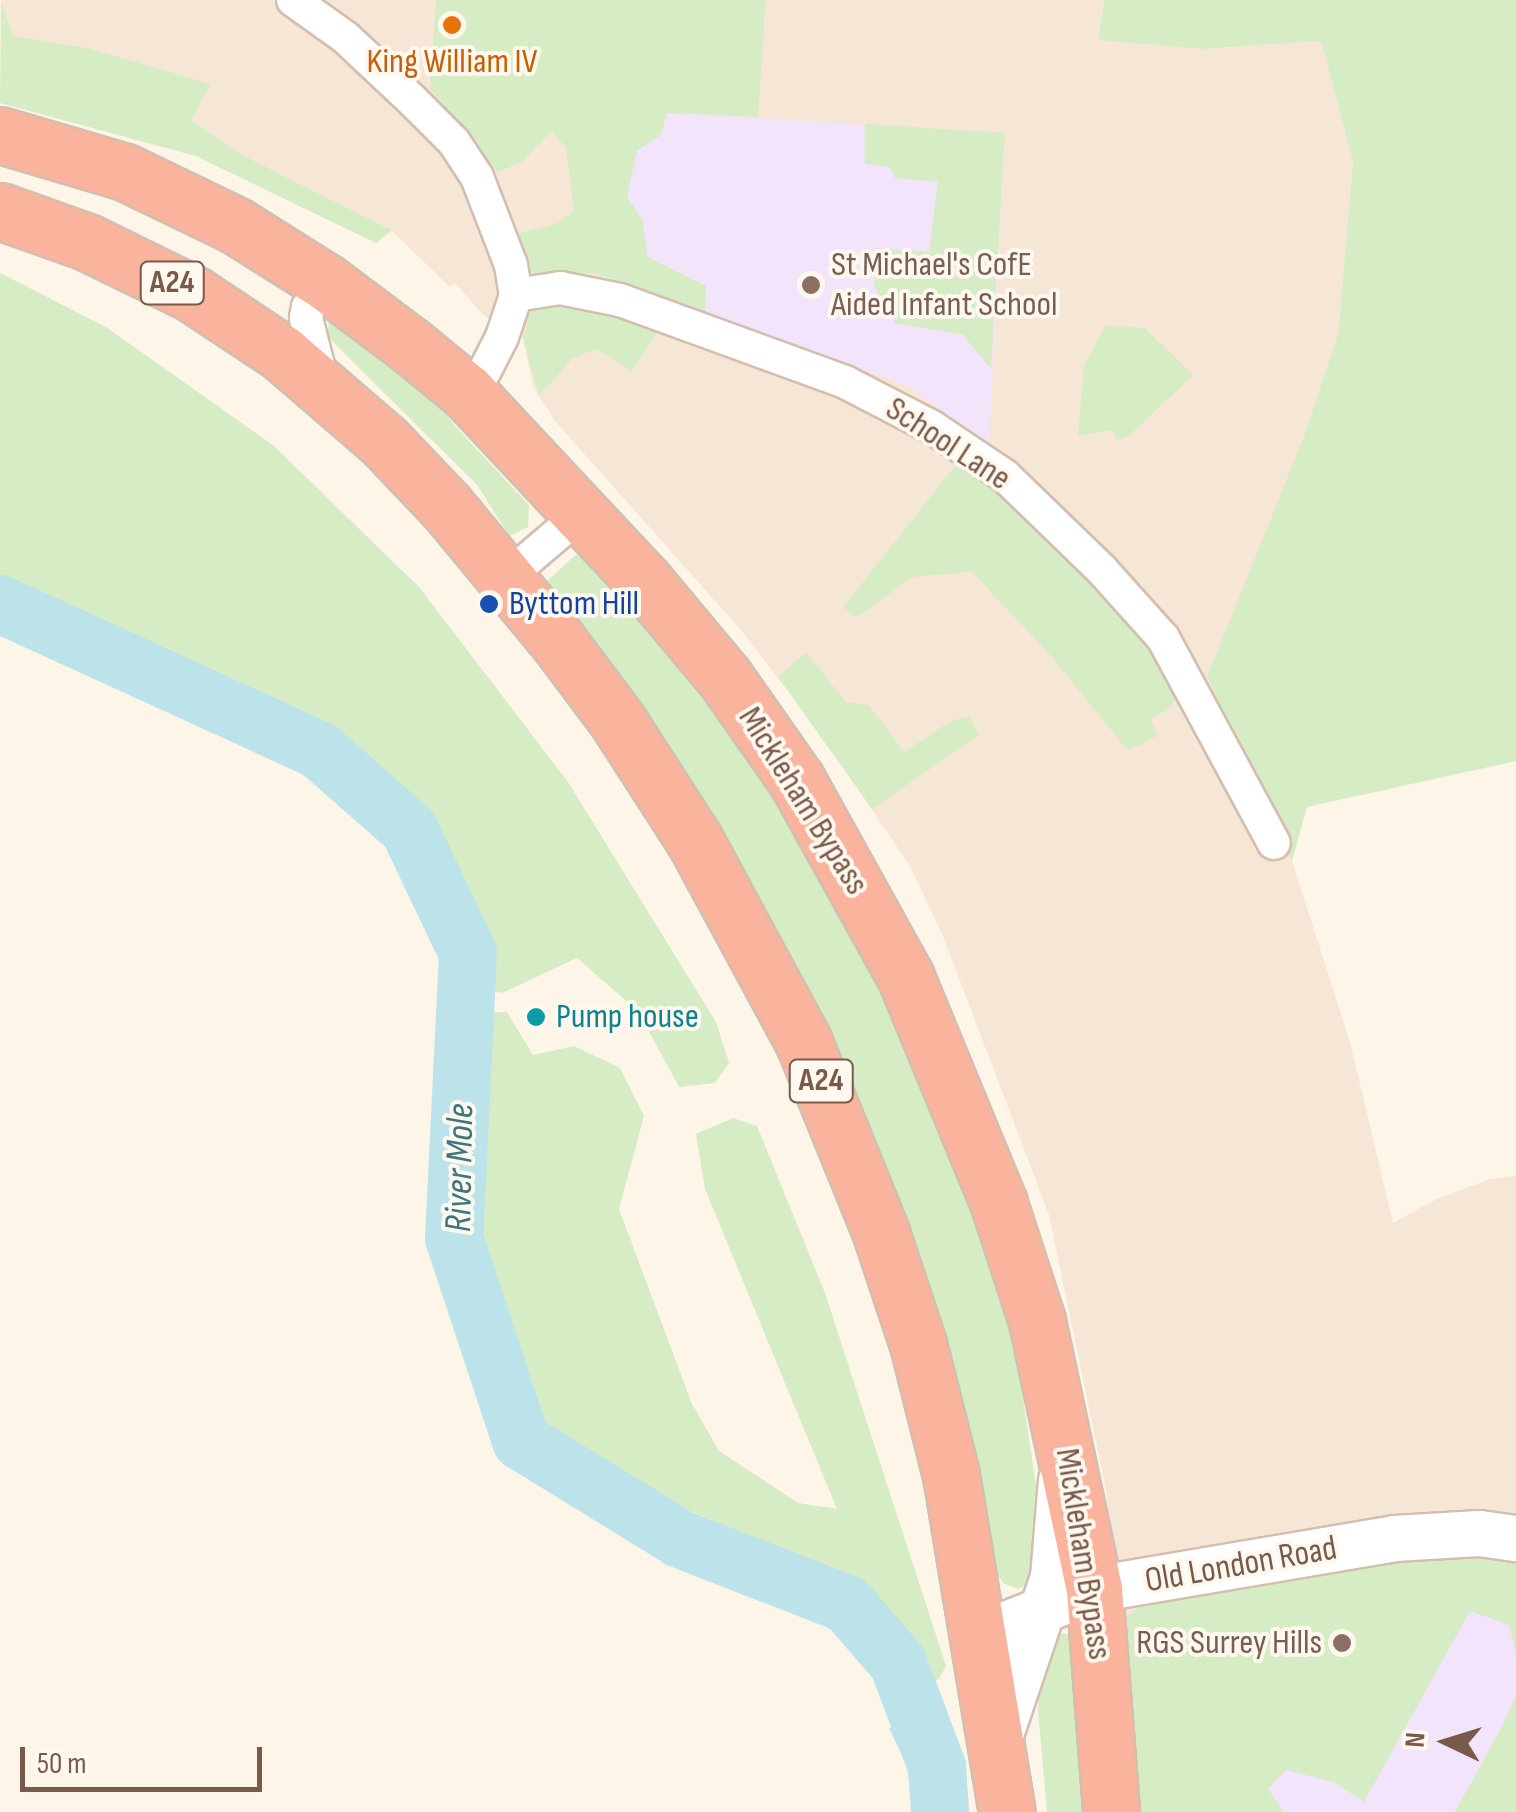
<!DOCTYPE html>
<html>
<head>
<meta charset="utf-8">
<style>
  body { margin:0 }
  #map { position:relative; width:1516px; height:1812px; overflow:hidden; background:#fdf5e8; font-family:"Sofia Sans Condensed",sans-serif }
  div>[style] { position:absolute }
  .residential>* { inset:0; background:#f6e6d6 }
  .education>* { inset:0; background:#f2e4fa }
  .green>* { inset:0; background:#d6ecc5 }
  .water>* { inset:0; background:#bbe3e9 }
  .river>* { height:58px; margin:-29px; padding:0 29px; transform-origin:29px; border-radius:29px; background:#bbe3e9 }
  .roads { filter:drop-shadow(2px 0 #d3beaf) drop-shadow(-2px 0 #d3beaf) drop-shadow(0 2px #d3beaf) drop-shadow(0 -2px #d3beaf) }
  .street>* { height:32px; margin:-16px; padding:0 16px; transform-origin:16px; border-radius:16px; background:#fff }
  .secondary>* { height:45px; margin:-22.5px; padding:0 22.5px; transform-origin:22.5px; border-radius:22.5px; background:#fff }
  .highway>* { height:55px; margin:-27.5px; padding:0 27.5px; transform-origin:27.5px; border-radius:27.5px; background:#fab39c }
  .dots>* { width:28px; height:28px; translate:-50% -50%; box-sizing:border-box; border:5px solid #fff8ef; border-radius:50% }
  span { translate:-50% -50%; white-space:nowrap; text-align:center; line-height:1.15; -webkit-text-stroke:8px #fff8ef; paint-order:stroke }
  .shield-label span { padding:2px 8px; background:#fff8ef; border:2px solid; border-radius:8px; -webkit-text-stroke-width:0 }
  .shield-label { font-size:32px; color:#795a4a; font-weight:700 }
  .food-label { font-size:35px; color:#c56008 }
  .education-label { font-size:35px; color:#785e54 }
  .left { translate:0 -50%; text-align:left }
  .right { translate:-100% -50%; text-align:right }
  .street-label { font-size:35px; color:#795a4a }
  .transit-label { font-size:35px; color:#164399 }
  .culture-label { font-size:35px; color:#0d838f }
  .water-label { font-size:38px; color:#3c767f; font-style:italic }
  .north { position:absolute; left:1396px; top:1692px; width:100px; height:100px; -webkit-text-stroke:8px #fff8ef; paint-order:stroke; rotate:274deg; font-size:28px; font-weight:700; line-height:40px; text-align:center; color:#795a4a }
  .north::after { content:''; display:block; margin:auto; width:35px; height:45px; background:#795a4a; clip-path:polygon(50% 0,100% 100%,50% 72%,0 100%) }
  .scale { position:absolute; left:20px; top:1747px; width:242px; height:45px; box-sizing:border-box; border:5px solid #795a4a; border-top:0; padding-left:12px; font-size:30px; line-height:35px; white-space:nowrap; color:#795a4a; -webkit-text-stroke:8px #fff8ef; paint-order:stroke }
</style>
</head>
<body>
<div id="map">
  <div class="residential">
    <div style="clip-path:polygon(1px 0,546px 0,757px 117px,766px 0,1104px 0,1098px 39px,1202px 49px,1321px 41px,1353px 162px,1338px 334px,1303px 439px,1270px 812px,1292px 861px,1350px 1042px,1393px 1223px,1437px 1199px,1490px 1179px,1516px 1176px,1516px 1555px,1122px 1621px,1105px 1485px,1049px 1215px,943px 936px,910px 866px,817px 728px,740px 629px,555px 421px,533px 386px,523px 338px,482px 314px,455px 283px,450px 287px,392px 231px,376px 243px,196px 156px,0 103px,13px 36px)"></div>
  </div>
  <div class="education">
    <div style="clip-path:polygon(605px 109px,1005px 133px,989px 445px,908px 386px,593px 273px)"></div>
    <div style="clip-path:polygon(1516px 1555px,1516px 1812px,1284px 1812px,1191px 1686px)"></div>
  </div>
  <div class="green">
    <div style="clip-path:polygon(1px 0,13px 36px,87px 48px,211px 84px,191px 120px,238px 153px,391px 230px,376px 243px,196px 156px,0 103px)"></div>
    <div style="clip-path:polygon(436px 0,766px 0,758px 117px,667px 113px,661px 135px,637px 151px,627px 197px,642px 219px,648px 257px,706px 286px,705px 311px,593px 273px,549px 279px,530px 273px,517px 234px,556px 224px,574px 211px,566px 148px,552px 131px,522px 162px,498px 172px,430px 88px)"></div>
    <div style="clip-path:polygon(1104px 0,1516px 0,1516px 761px,1307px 807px,1292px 861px,1207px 677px,1303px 439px,1338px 334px,1353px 162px,1321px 41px,1202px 49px,1098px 40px)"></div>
    <div style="clip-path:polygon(865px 124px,1005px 133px,991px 369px,963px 335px,895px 323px,874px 286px,876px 248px,929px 252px,938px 182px,895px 178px,890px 167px,865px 164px)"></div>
    <div style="clip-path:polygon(0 273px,106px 327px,274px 446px,419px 587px,568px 782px,716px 1022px,729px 1063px,715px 1083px,679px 1087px,638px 1011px,577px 958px,502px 993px,486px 990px,485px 936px,463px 877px,417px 816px,334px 734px,247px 691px,33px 604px,0 575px)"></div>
    <div style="clip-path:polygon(543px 301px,589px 304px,659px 329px,632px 371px,596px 349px,573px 358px,539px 396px,523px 338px,529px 314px)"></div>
    <div style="clip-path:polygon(330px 313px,403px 356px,456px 427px,529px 505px,528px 527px,509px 536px,478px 486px,327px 336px)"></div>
    <div style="clip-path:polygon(1105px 326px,1145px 328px,1193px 375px,1129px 436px,1117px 441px,1113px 430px,1078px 436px,1084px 366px)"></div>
    <div style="clip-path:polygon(955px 466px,992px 486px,1075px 558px,1142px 635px,1178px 692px,1169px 709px,1150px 719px,1158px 735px,1128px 751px,1052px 657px,972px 572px,912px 577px,856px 618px,843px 607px)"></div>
    <div style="clip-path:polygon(579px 552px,600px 553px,799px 816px,939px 1083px,1009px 1307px,1045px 1544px,1035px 1581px,1018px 1589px,1003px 1583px,991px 1564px,923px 1292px,538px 589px)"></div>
    <div style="clip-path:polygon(806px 652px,846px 702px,869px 705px,904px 752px,951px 721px,969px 716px,979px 735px,872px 809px,778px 677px)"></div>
    <div style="clip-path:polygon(507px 1012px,533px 1055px,574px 1046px,620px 1068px,644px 1116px,619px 1209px,692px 1404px,719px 1451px,798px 1503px,837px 1509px,705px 1189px,696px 1134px,733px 1118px,757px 1126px,825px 1293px,946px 1666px,939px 1679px,926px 1685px,876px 1595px,655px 1495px,543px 1420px,473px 1226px,483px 1013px)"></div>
    <div style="clip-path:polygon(1400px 1552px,1516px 1555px,1516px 1653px,1509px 1625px,1470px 1611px,1364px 1802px,1334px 1782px,1286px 1770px,1268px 1789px,1284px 1812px,1138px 1812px,1122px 1621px,1146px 1600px)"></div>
    <div style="clip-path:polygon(1061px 1633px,1078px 1635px,1084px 1812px,1047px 1812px,1038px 1710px,1041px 1651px)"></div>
    <div style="clip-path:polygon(1516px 1696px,1516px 1812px,1455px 1812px,1499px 1732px)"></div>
  </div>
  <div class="water">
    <div style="clip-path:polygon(939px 1703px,957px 1812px,913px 1812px,907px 1765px,889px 1728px)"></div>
  </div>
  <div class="river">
    <div style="left:0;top:604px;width:351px;rotate:24.6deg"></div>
    <div style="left:319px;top:750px;width:120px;rotate:41.3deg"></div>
    <div style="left:409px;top:829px;width:137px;rotate:64.6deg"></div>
    <div style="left:468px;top:953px;width:285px;rotate:92.8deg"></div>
    <div style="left:454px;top:1238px;width:214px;rotate:71.7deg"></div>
    <div style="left:521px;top:1441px;width:187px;rotate:31.6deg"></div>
    <div style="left:680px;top:1539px;width:179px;rotate:21.3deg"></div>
    <div style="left:847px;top:1604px;width:78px;rotate:49.2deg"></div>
    <div style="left:898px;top:1663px;width:111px;rotate:69.4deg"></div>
    <div style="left:937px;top:1767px;width:45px;rotate:86.2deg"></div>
  </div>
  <div class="roads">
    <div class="street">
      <div style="left:293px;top:0;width:65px;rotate:35.6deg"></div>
      <div style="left:346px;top:38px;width:92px;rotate:43.2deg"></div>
      <div style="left:413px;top:101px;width:58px;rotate:45deg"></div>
      <div style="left:454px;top:142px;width:42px;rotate:56.7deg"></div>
      <div style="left:477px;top:177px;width:94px;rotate:68.9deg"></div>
      <div style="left:511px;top:265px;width:30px;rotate:81deg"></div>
      <div style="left:516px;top:295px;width:44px;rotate:108.4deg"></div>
      <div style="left:502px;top:337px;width:39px;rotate:117deg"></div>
      <div style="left:484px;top:372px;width:26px;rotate:130deg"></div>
      <div style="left:516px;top:295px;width:45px;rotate:-9deg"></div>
      <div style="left:560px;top:288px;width:61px;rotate:11.3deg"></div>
      <div style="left:620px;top:300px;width:239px;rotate:20deg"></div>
      <div style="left:845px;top:382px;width:98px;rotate:27.3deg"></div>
      <div style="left:932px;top:427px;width:88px;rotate:33.9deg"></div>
      <div style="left:1005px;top:476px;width:135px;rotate:44.1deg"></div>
      <div style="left:1102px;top:570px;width:91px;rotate:48.1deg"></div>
      <div style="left:1163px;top:638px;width:233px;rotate:61.6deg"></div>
      <div style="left:322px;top:381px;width:65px;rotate:-104.3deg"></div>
      <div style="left:306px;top:318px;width:11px;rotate:-80deg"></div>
      <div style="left:308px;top:307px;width:31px;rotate:-52deg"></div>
      <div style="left:507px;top:577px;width:97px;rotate:-40.4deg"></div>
    </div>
    <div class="secondary">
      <div style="left:982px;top:1649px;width:30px;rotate:-50deg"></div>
      <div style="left:1001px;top:1626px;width:100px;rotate:-21.7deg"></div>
      <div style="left:1094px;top:1589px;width:304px;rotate:-9.6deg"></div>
      <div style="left:1394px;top:1538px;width:85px;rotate:-3.4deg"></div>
      <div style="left:1479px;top:1533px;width:37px;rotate:8deg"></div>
      <div style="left:997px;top:1743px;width:175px;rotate:-71.4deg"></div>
      <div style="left:1053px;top:1577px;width:97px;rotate:-85.3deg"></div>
    </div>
    <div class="highway">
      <div style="left:0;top:135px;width:130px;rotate:16.5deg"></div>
      <div style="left:125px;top:172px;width:122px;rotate:25.7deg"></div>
      <div style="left:235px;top:225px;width:109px;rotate:32.2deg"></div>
      <div style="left:327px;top:283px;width:105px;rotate:36.9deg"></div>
      <div style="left:411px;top:346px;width:72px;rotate:39.4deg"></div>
      <div style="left:467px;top:392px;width:258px;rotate:46.9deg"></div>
      <div style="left:643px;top:580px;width:128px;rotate:50.1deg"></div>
      <div style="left:725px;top:678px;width:126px;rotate:55deg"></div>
      <div style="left:797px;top:781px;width:225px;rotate:61deg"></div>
      <div style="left:906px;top:978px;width:244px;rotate:67.6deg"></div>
      <div style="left:999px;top:1204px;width:123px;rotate:72deg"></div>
      <div style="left:1037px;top:1321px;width:274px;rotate:78deg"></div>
      <div style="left:1094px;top:1589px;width:224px;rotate:85.6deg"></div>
      <div style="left:0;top:211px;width:92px;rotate:19.6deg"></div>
      <div style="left:87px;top:242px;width:118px;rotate:26.1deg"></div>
      <div style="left:193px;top:294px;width:107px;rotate:33.5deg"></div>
      <div style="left:282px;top:353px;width:135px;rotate:40.8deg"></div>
      <div style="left:384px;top:441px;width:90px;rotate:46.4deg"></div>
      <div style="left:446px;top:506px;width:174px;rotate:50.4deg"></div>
      <div style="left:557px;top:640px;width:100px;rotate:53.1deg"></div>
      <div style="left:617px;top:720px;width:144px;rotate:57.2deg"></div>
      <div style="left:695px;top:841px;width:230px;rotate:61.6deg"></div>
      <div style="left:804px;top:1043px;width:205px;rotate:67.9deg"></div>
      <div style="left:881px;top:1233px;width:117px;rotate:71.6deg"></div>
      <div style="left:918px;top:1344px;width:135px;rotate:75.9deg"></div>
      <div style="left:951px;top:1475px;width:342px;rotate:80.6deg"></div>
    </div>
  </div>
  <div class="dots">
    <div style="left:452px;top:25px;background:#e8710a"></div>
    <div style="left:811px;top:285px;background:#8d6e63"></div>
    <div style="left:489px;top:604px;background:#1a4fb4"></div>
    <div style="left:536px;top:1017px;background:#0f9aa8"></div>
    <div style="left:1342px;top:1643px;background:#8d6e63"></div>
  </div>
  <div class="shield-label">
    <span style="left:172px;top:283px">A24</span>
    <span style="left:821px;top:1081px">A24</span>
  </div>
  <div class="food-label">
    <span style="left:452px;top:62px">King William IV</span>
  </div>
  <div class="education-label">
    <span class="left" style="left:831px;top:285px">St Michael's CofE<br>Aided Infant School</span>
    <span class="right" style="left:1322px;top:1643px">RGS Surrey Hills</span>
  </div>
  <div class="street-label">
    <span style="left:948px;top:444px;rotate:33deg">School Lane</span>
    <span style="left:803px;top:801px;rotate:58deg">Mickleham Bypass</span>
    <span style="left:1083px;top:1554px;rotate:81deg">Mickleham Bypass</span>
    <span style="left:1241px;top:1565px;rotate:-10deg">Old London Road</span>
  </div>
  <div class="transit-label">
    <span class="left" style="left:509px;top:604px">Byttom Hill</span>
  </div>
  <div class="culture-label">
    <span class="left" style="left:556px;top:1017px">Pump house</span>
  </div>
  <div class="water-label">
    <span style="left:460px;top:1168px;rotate:-89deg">River Mole</span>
  </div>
  <div class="north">N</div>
  <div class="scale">50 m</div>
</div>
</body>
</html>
